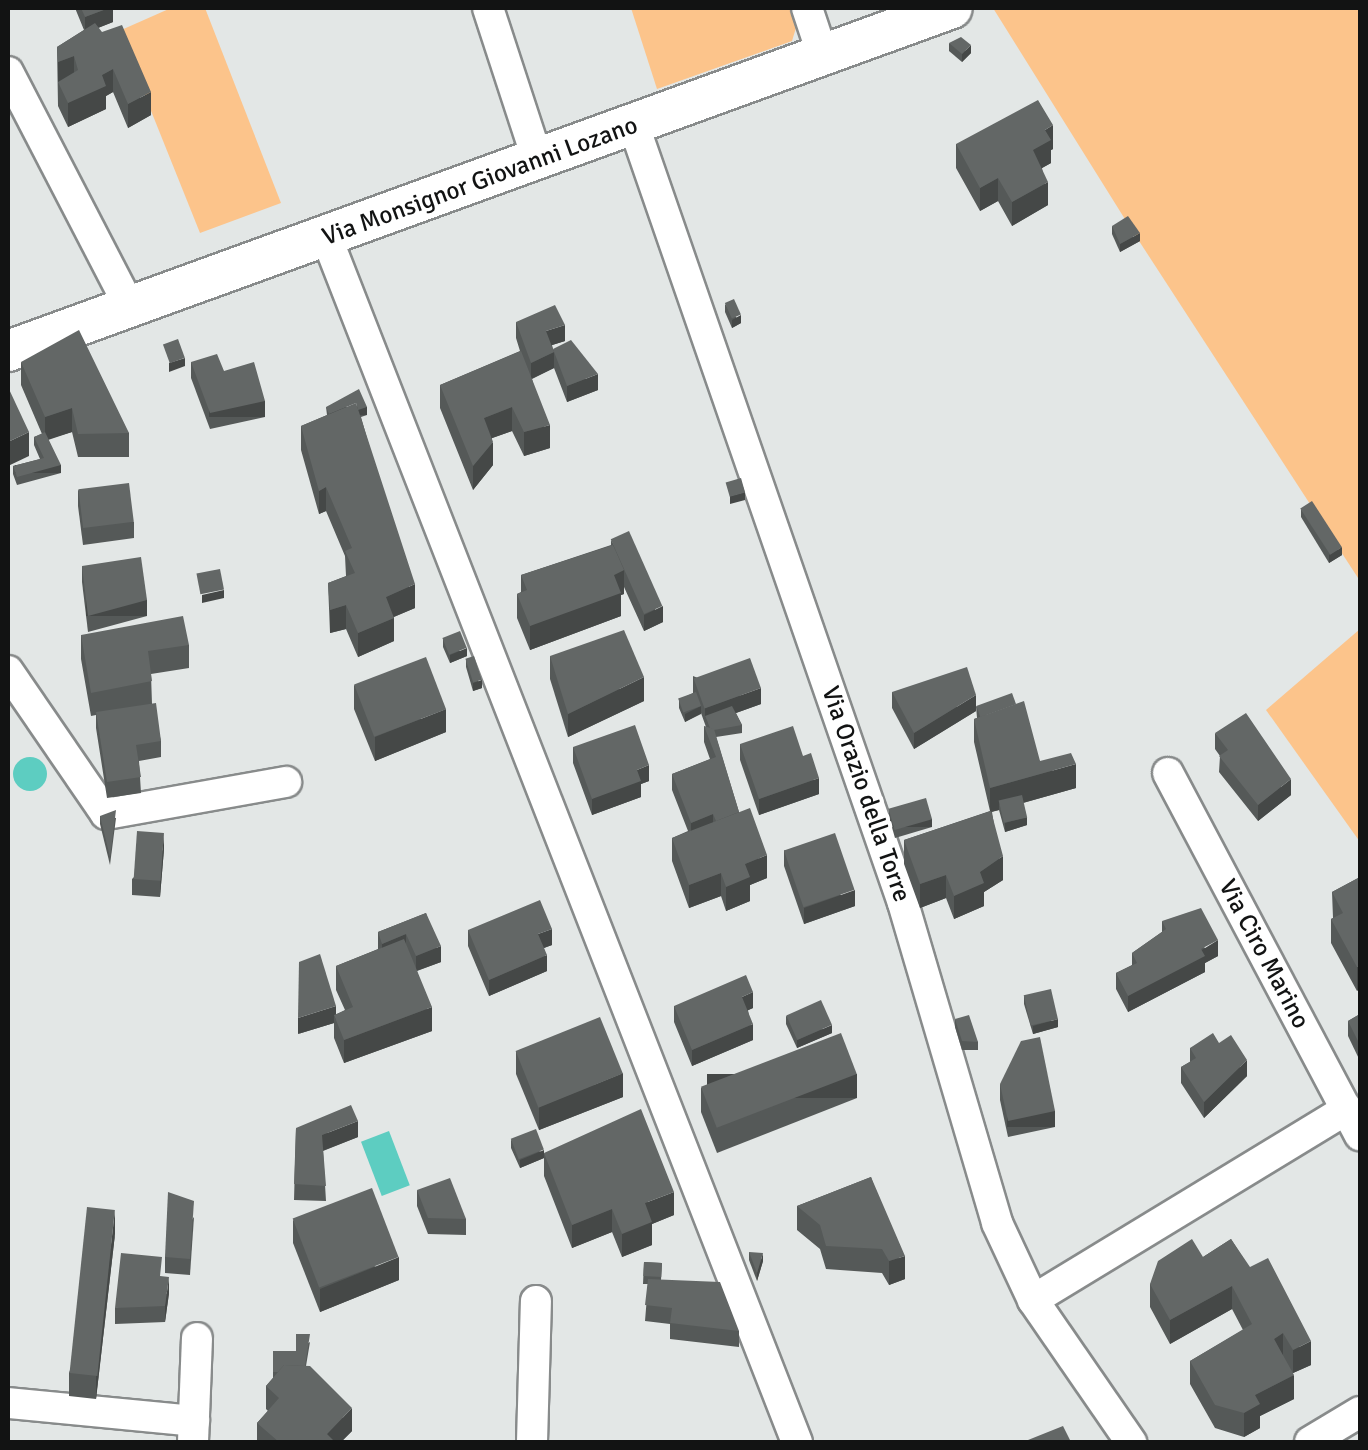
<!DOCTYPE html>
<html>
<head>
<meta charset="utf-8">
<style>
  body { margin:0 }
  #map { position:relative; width:1368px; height:1450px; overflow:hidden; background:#e3e7e6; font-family:Signika,sans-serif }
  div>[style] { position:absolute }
  .green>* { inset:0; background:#fcc48b }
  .water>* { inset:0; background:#5dcdc1; transform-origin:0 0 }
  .round { border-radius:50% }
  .roads { filter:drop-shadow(2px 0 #888b8b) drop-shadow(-2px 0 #888b8b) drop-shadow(0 2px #888b8b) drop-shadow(0 -2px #888b8b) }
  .minor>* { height:30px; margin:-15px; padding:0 15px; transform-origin:15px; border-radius:15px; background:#fff }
  .secondary>* { height:40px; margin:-20px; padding:0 20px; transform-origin:20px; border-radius:20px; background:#fff }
  .wall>* { inset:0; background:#555958 }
  .shaded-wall>* { inset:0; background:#454847; transform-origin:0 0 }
  .building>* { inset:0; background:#636766; transform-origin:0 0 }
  span { translate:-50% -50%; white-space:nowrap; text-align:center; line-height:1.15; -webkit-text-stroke:8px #fff; paint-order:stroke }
  .street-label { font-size:25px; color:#121313 }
  .frame { position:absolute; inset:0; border:10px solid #121313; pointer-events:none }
</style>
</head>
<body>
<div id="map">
  <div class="green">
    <div style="clip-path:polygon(171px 8px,205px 8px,281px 203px,200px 233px,119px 31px)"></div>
    <div style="clip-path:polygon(631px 8px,796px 8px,799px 18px,792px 41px,657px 89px)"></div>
    <div style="clip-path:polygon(993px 8px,1360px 8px,1360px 581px,1128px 224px)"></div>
    <div style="clip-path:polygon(1360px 629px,1360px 842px,1266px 710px)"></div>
  </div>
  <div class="water">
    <div class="round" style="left:13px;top:757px;width:34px;height:34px"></div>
    <div style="left:389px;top:1131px;width:58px;height:30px;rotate:69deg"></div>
  </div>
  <div class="roads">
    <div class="minor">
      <div style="left:488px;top:8px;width:161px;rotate:71.9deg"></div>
      <div style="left:807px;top:8px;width:51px;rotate:71.6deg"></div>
      <div style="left:8px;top:72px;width:265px;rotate:62.6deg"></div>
      <div style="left:634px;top:126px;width:822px;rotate:70.9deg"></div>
      <div style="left:903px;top:903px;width:334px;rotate:73.6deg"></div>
      <div style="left:997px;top:1223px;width:85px;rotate:64.9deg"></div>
      <div style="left:1033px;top:1300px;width:173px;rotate:55.4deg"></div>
      <div style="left:326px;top:236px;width:1295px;rotate:68.67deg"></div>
      <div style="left:8px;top:671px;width:173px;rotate:55.6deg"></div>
      <div style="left:106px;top:814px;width:183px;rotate:-10.1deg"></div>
      <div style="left:1168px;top:773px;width:410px;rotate:62.1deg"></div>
      <div style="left:1033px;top:1300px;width:368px;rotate:-31.3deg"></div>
      <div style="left:8px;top:1403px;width:187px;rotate:5.5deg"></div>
      <div style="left:193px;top:1442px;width:104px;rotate:-87.8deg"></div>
      <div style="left:532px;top:1442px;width:141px;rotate:-88.4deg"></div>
      <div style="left:1310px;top:1442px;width:58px;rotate:-31deg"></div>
    </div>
    <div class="secondary">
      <div style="left:8px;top:351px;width:1004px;rotate:-19.97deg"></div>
    </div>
  </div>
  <div class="wall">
    <div style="clip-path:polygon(75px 8px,113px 8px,113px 22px,98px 28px,151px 115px,128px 128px,113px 92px,106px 96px,106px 109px,68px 127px,58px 106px,57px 47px,84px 30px)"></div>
    <div style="clip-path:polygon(949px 43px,971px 53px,962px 62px,949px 51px)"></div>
    <div style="clip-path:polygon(956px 144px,1053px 149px,1051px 150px,1051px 163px,1042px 168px,1048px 205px,1012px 226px,998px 201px,980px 211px,956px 168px)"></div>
    <div style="clip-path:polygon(1112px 226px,1140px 241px,1120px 252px,1112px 234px)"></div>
    <div style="clip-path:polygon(725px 304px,741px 323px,732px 328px,725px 312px)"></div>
    <div style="clip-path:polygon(516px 322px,565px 341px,552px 345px,553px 349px,598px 390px,567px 402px,554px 368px,532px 379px,550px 448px,524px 456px,512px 431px,492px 438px,493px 465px,473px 490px,440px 408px,440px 385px,520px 351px,516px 338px)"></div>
    <div style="clip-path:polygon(21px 362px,129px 433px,129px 457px,78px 457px,72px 432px,48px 439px,61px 473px,17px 485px,13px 474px,13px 466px,40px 459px,34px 445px,34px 437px,42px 434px,21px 385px)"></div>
    <div style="clip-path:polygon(191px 362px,224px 371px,265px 417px,210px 429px,191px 378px)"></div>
    <div style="clip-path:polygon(326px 407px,367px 415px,361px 417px,415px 608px,394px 617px,394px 641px,358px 657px,346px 629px,330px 633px,328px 583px,346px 576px,345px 556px,326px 511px,319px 514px,301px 450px,301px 426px,327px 415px)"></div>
    <div style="clip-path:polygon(78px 490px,134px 522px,134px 538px,83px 545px,78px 506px)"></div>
    <div style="clip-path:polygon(1301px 509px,1342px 555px,1329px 563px,1301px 517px)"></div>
    <div style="clip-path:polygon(611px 540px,663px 622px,644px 631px,624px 587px,624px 594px,621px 595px,621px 616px,530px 650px,517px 618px,517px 594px,521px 592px,521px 575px,611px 545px)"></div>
    <div style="clip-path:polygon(82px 566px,147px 616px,88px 632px,82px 582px)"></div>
    <div style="clip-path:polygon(81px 635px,189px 645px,189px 668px,151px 674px,152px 704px,161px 741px,161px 757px,139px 761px,141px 793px,107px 798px,96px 728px,96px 715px,91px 716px,81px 659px)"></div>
    <div style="clip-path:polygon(443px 639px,467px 656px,450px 663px,443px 647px)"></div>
    <div style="clip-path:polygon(550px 656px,644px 701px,568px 737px,550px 679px)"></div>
    <div style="clip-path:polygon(466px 659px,482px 688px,473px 691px,466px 667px)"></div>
    <div style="clip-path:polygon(693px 676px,761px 704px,736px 713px,742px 725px,742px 733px,716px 737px,739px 812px,767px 878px,750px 885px,750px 901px,726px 911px,721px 896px,689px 908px,672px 861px,672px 838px,688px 831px,672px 790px,672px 774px,710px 759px,704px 742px,704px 726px,706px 727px,701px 713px,685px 722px,679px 708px,679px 700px,693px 693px)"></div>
    <div style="clip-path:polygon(354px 685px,446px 732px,375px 761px,354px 709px)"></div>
    <div style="clip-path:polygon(892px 692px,976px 711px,914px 749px,892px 708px)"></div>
    <div style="clip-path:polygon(976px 706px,1040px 761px,1076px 788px,1023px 803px,1027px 825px,1005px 832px,999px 810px,992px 812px,1003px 880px,984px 892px,984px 906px,954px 919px,946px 898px,920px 908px,904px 864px,904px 840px,990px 811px,974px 742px,974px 719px,977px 718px)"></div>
    <div style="clip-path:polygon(1215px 733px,1291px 795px,1258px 821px,1219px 772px,1220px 756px,1215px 749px)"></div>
    <div style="clip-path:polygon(740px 744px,803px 756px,819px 794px,759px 815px,740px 760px)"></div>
    <div style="clip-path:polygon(573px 747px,649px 781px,641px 784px,641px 797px,592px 815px,573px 763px)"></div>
    <div style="clip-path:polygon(889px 809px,932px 827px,895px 838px,889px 817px)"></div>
    <div style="clip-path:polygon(100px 816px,116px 818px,110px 865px,100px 824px)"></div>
    <div style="clip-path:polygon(164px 849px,160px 897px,132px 895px,132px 879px)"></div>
    <div style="clip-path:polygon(784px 850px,855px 906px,804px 924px,784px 866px)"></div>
    <div style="clip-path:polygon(1360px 877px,1357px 991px,1331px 943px,1331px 919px,1333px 918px,1332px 892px)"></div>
    <div style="clip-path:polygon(426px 913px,441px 962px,417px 971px,432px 1031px,344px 1063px,334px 1038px,334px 1023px,298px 1034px,345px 1010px,336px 990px,336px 966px,378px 949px,378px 932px)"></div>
    <div style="clip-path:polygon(1162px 921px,1218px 956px,1205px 963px,1205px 972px,1128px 1012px,1116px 989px,1116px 973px,1132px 965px,1132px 953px,1162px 932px)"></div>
    <div style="clip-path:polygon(468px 930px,552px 945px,544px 948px,547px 971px,489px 996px,468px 946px)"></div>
    <div style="clip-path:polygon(1024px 996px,1058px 1027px,1033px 1034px,1024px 1004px)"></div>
    <div style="clip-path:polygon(674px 1006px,753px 1008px,748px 1010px,753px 1040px,692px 1066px,674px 1022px)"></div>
    <div style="clip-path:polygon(1360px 1014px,1360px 1061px,1348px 1036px,1348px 1021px)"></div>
    <div style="clip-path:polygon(786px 1016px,832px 1033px,797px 1048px,786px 1024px)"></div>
    <div style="clip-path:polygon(955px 1019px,978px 1042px,978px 1050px,962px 1050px,955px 1027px)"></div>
    <div style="clip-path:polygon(1219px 1043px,1247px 1076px,1204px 1118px,1181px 1083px,1181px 1067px,1190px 1062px,1190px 1048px)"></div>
    <div style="clip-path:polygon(516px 1051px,623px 1097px,539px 1130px,516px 1074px)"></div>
    <div style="clip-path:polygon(1000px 1084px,1055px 1127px,1008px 1137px,1000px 1100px)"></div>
    <div style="clip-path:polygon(701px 1088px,857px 1098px,717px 1153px,701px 1112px)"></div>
    <div style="clip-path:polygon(296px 1128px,358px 1137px,323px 1151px,326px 1201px,294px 1200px)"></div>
    <div style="clip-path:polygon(511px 1140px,544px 1153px,674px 1215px,652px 1224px,652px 1245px,622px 1257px,612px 1232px,572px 1248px,544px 1176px,544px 1158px,520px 1168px,511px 1148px)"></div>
    <div style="clip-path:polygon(871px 1177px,905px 1279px,889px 1285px,882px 1273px,826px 1269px,820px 1249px,797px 1230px,797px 1206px)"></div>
    <div style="clip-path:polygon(417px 1190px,466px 1219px,466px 1235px,428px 1234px,417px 1206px)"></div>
    <div style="clip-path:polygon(194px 1217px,190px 1275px,165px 1273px,165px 1257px)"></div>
    <div style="clip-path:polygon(293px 1220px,399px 1280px,320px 1312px,293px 1243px)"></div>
    <div style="clip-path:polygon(115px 1234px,96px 1399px,69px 1396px,69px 1373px)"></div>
    <div style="clip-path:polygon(1231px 1239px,1311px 1365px,1293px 1373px,1294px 1399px,1260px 1416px,1260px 1428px,1244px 1437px,1215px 1428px,1190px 1384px,1190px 1361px,1243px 1330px,1232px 1309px,1170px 1344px,1150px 1307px,1150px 1284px,1203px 1257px)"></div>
    <div style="clip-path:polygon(749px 1252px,763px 1261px,757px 1281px,749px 1260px)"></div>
    <div style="clip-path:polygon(644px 1262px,662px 1263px,661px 1280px,739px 1331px,739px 1347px,670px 1339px,670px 1324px,645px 1321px,648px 1284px,643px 1284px)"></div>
    <div style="clip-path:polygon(169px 1293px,165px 1322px,115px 1324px,115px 1308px)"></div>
    <div style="clip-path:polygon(310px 1342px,306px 1366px,352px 1431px,341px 1442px,257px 1442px,257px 1423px,268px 1411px,266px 1409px,266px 1386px,273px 1378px,273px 1351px,296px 1351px)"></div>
  </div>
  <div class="shaded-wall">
    <div style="clip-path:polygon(109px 8px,113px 8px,113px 22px,85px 33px,85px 17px)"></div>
    <div style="clip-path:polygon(971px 45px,971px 53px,962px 62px,962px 54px)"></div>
    <div style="clip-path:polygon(74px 56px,74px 80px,58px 82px,58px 86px,58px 62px)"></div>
    <div style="clip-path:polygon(113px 69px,113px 92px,106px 96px,106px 109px,68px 127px,68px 103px,102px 75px)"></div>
    <div style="clip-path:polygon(151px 92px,151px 115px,128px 128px,128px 104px)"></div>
    <div style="clip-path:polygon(1053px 125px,1053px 149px,1051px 150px,1051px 163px,1033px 173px,1033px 150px,1045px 130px)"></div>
    <div style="clip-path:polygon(998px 178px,998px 201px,980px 211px,980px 188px)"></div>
    <div style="clip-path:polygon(1048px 182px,1048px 205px,1012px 226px,1012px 202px)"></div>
    <div style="clip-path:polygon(1140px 233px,1140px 241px,1120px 252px,1120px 244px)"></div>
    <div style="clip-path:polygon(741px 315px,741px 323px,732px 328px,732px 320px)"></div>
    <div style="clip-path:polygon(565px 325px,565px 341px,546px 347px,546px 331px)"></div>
    <div style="clip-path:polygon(554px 352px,554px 368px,531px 379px,531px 363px)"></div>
    <div style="clip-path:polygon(185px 358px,185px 366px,169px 372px,169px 363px)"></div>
    <div style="clip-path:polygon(598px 374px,598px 390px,567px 402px,567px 386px)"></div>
    <div style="left:265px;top:401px;width:16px;height:56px;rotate:90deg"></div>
    <div style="left:367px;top:407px;width:8px;height:38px;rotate:90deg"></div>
    <div style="clip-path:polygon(512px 407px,512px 431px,484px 441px,484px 418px)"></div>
    <div style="clip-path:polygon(72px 408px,72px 432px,45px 441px,45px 417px)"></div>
    <div style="clip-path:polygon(550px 425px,550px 448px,524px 456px,524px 432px)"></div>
    <div style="clip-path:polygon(29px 432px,29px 456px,8px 466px,8px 442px)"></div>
    <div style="clip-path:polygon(493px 442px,493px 465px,473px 490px,473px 466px)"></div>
    <div style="left:61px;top:465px;width:8px;height:46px;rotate:90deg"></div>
    <div style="clip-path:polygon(326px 487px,326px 511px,319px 514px,319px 491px)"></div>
    <div style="clip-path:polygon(745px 492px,745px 500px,730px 504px,730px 496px)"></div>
    <div style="clip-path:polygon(1342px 547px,1342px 555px,1329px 563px,1329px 555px)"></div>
    <div style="clip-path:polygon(624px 570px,624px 594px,621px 595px,621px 616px,530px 650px,530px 626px,614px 575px)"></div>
    <div style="clip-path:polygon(415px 584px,415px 608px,386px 620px,386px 597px)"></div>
    <div style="clip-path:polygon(224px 590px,224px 598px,202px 603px,202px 595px)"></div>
    <div style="left:147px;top:600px;width:16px;height:61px;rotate:90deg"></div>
    <div style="clip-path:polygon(346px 605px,346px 629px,330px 633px,330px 610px)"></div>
    <div style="clip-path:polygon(663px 606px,663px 622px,644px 631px,644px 615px)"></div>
    <div style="clip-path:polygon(394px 618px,394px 641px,358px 657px,358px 633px)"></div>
    <div style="clip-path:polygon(467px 648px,467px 656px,450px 663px,450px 655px)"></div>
    <div style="clip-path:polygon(644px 677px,644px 701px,568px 737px,568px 714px)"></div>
    <div style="clip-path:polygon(482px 680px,482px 688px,473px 691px,473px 683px)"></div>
    <div style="clip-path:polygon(761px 688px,761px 704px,708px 723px,705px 716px,705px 708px)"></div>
    <div style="clip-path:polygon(976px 695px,976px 711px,914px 749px,914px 733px)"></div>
    <div style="clip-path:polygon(701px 706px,701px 714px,685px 722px,685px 714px)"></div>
    <div style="clip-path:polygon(446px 709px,446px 732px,375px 761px,375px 737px)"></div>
    <div style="clip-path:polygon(1076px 764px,1076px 788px,1001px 809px,999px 802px,999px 810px,990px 812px,990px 788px)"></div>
    <div style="clip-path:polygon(649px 765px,649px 781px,641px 784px,641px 797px,592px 815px,592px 799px,637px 770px)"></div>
    <div style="clip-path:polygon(819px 778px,819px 794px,759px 815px,759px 799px)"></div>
    <div style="clip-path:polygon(1291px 779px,1291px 795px,1258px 821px,1258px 805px)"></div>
    <div style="clip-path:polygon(713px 814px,713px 830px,691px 839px,691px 823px)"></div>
    <div style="clip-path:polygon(1027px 817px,1027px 825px,1005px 832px,1005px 823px)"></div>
    <div style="left:932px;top:819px;width:8px;height:39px;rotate:90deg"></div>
    <div style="clip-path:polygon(164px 833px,164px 849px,160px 897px,160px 881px)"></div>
    <div style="clip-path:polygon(767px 855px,767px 878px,750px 885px,750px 901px,726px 911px,726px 887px,745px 864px)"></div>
    <div style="clip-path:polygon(1003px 856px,1003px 880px,984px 892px,984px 906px,954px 919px,954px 896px,980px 872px)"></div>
    <div style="clip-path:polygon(721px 873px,721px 896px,689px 908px,689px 885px)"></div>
    <div style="clip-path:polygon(946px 875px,946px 898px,920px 908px,920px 884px)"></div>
    <div style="clip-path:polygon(855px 890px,855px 906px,804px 924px,804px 908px)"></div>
    <div style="clip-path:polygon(552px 929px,552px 945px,538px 950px,538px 934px)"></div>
    <div style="clip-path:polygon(406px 934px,406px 950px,382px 960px,382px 944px)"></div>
    <div style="clip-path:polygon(1218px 940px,1218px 956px,1205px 963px,1205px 972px,1128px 1012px,1128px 996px)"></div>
    <div style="clip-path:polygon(441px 946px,441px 962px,416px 971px,416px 956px)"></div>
    <div style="clip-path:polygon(547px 955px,547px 971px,489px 996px,489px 980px)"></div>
    <div style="clip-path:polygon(1360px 965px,1360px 989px,1357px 991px,1357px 967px)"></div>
    <div style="clip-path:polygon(753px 992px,753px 1008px,742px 1013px,742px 997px)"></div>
    <div style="clip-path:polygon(336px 1006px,336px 1020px,334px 1015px,334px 1023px,298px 1034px,298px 1018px)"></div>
    <div style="clip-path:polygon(432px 1007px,432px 1031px,344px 1063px,344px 1040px)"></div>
    <div style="clip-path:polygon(1058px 1019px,1058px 1027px,1033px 1034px,1033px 1026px)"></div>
    <div style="clip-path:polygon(753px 1024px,753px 1040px,692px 1066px,692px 1050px)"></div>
    <div style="clip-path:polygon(832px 1025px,832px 1033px,797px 1048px,797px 1040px)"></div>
    <div style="clip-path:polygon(1247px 1060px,1247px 1076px,1204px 1118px,1204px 1102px)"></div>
    <div style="clip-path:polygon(623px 1073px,623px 1097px,539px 1130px,539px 1107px)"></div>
    <div style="left:857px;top:1074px;width:24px;height:150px;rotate:90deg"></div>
    <div style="left:1055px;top:1111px;width:16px;height:48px;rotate:90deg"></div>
    <div style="clip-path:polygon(358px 1121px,358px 1137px,322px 1151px,322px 1135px)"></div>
    <div style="clip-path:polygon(544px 1150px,544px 1158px,520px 1168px,520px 1160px)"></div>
    <div style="clip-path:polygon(674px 1192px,674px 1215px,652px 1224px,652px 1245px,622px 1257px,622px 1234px,645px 1203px)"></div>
    <div style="clip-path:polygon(612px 1209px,612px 1232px,572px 1248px,572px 1225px)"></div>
    <div style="clip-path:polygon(115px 1210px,115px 1234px,96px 1399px,96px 1375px)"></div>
    <div style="clip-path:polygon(763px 1253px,763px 1261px,757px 1281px,757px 1273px)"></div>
    <div style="clip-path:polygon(905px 1256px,905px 1279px,889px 1285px,889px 1261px)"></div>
    <div style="clip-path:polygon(399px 1257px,399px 1280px,320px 1312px,320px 1289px)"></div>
    <div style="clip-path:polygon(169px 1277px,169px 1293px,165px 1322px,165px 1306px)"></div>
    <div style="clip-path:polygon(1232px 1286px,1232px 1309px,1170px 1344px,1170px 1320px)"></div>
    <div style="clip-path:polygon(1283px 1333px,1283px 1357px,1274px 1339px)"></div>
    <div style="clip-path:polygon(1311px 1341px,1311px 1365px,1293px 1373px,1293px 1350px)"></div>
    <div style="clip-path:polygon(1294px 1375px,1294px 1399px,1260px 1416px,1260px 1428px,1244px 1437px,1244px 1413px,1255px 1395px)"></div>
    <div style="clip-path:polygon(352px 1408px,352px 1431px,341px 1442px,327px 1442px,327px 1434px)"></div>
  </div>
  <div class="building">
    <div style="clip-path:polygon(81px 8px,109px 8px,85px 17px)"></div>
    <div style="clip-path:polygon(95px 23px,102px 32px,122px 25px,151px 92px,128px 104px,113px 69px,102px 75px,106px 86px,68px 103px,58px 82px,78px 70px,74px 56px,58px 62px,57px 47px)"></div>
    <div style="clip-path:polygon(961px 37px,971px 45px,962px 54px,949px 43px)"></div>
    <div style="clip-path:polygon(1038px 100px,1053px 125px,1045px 130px,1051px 140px,1033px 150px,1048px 182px,1012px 202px,998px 178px,980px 188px,956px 144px)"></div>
    <div style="clip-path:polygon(1128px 216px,1140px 233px,1120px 244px,1112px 226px)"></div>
    <div style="left:734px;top:299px;width:17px;height:10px;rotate:66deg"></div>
    <div style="clip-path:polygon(555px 305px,565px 325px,546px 331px,554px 352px,531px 363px,516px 322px)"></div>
    <div style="clip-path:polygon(79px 330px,129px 433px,78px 434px,72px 408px,45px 417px,21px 362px)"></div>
    <div style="left:178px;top:339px;width:20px;height:16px;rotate:70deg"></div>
    <div style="clip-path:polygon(571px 340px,598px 374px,567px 386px,553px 349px)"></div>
    <div style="clip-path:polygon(521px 351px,550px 425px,524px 432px,512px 407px,484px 418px,493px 442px,473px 466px,440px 385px)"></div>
    <div style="clip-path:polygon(217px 354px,224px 371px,254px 362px,265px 401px,210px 413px,191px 362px)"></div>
    <div style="clip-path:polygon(8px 387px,29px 432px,8px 442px)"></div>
    <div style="clip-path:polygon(359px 389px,367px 407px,358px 410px,356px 403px,329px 414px,326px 407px)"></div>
    <div style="clip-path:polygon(356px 403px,415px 584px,386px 597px,394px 618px,358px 633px,346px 605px,330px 610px,328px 583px,355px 573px,345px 551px,352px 548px,326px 487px,319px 491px,301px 426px)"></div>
    <div style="clip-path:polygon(45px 432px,61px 465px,17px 477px,13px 466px,44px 458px,34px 437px)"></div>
    <div style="left:741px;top:478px;width:15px;height:16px;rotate:74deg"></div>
    <div style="left:129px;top:483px;width:39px;height:51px;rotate:83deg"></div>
    <div style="left:1312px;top:501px;width:55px;height:14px;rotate:57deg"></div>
    <div style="left:629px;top:531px;width:82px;height:20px;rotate:66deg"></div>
    <div style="clip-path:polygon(613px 545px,624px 570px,614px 575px,621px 593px,530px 626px,517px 594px,527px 590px,521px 575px)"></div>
    <div style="clip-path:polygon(141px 557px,147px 600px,88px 616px,82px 566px)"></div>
    <div style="left:220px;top:569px;width:21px;height:24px;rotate:79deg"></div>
    <div style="clip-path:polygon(183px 616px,189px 645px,148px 651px,152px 681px,91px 693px,81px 635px)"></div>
    <div style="clip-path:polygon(624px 630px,644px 677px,568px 714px,550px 656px)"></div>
    <div style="left:460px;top:631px;width:18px;height:19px;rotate:68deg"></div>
    <div style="left:474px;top:656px;width:25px;height:9px;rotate:72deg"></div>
    <div style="left:426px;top:657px;width:56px;height:77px;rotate:69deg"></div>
    <div style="left:750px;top:658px;width:32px;height:60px;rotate:70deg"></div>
    <div style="clip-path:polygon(967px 667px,976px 695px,914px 733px,892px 692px)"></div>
    <div style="left:696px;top:692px;width:15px;height:19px;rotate:70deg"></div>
    <div style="left:1012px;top:693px;width:12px;height:38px;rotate:70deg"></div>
    <div style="clip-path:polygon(1024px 701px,1040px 761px,1071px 753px,1076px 764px,990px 788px,974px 719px)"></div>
    <div style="clip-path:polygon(156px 703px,161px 741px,136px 745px,141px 777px,107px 782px,96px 712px)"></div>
    <div style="clip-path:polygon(732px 706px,742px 725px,714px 730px,710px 728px,705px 716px)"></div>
    <div style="clip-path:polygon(1246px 713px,1291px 779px,1258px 805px,1219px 756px,1228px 750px,1215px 733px)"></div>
    <div style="clip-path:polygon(635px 725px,649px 765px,637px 770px,641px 781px,592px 799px,573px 747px)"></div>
    <div style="clip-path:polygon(704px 726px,714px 729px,739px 812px,716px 821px,713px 814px,691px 823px,672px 774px,716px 757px)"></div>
    <div style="clip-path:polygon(793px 726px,803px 756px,811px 753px,819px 778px,759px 799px,740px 744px)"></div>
    <div style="left:1022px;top:795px;width:23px;height:24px;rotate:77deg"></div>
    <div style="left:926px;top:798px;width:22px;height:39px;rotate:74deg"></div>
    <div style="clip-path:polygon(750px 808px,767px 855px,745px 864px,750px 877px,726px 887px,721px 873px,689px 885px,672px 838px)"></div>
    <div style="clip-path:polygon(116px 810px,110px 857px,100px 816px)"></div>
    <div style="clip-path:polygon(991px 811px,1003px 856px,980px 872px,984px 883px,954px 896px,946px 875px,920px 884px,904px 840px)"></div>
    <div style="left:137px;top:831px;width:27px;height:48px;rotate:4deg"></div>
    <div style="left:835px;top:833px;width:60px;height:54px;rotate:71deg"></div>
    <div style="clip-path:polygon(1360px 877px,1360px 965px,1357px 967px,1331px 919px,1343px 913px,1332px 892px)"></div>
    <div style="clip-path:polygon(540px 900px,552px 929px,538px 934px,547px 955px,489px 980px,468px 930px)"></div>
    <div style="clip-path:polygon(1201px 908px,1218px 940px,1201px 949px,1205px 956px,1128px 996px,1116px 973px,1137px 963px,1132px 953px,1166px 929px,1162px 921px)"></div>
    <div style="clip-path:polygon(426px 913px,441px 946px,416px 956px,406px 934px,382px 944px,378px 932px)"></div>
    <div style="clip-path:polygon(404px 939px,432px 1007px,344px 1040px,334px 1015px,353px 1007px,336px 966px)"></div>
    <div style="clip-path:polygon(320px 954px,336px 1006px,298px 1018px,299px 962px)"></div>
    <div style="clip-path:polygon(746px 975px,753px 992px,742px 997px,753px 1024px,692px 1050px,674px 1006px)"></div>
    <div style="left:1051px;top:989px;width:31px;height:28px;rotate:77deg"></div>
    <div style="left:821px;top:1000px;width:27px;height:38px;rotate:66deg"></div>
    <div style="clip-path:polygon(1360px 1014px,1360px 1045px,1348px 1021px)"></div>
    <div style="clip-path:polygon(969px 1015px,978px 1042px,962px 1041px,955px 1019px)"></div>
    <div style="left:600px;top:1017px;width:61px;height:91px;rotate:68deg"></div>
    <div style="left:841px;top:1033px;width:44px;height:150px;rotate:69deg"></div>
    <div style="clip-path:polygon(1213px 1033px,1219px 1043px,1231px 1035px,1247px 1060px,1204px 1102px,1181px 1067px,1196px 1058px,1190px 1048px)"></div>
    <div style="clip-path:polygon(1040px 1037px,1055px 1111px,1008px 1121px,1000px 1084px,1021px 1041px)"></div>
    <div style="clip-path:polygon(351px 1105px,358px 1121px,322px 1135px,326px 1186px,294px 1184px,296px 1128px)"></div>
    <div style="clip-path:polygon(641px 1109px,674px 1192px,645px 1203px,652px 1222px,622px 1234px,612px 1209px,572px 1225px,544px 1153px)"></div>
    <div style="left:536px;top:1129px;width:22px;height:27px;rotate:69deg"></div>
    <div style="clip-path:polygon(871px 1177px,905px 1256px,889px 1261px,882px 1249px,826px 1246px,820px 1225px,797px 1206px)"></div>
    <div style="clip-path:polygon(450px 1178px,466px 1219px,428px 1218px,417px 1190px)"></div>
    <div style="left:372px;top:1188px;width:74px;height:85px;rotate:69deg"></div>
    <div style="clip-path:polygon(168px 1192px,194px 1201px,190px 1259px,165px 1257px)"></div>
    <div style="left:87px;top:1207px;width:28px;height:167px;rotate:6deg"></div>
    <div style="clip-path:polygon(1192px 1239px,1203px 1257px,1231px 1239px,1250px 1267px,1268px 1258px,1311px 1341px,1293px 1350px,1283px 1333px,1274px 1339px,1294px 1375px,1255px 1395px,1260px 1404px,1244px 1413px,1215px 1405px,1190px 1361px,1252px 1324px,1232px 1286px,1170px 1320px,1150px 1284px,1158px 1261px)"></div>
    <div style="clip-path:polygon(749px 1252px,763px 1253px,757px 1273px)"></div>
    <div style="clip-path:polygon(121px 1253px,162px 1257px,160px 1276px,169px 1277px,165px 1306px,115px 1308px)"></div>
    <div style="left:644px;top:1262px;width:18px;height:14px;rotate:3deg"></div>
    <div style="clip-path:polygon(648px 1279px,720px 1282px,739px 1331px,670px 1323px,672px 1308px,645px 1305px)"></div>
    <div style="clip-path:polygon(296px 1334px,310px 1334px,305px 1366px,284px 1365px,278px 1372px,273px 1372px,273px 1351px,296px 1351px)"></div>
    <div style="clip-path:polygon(284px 1365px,310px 1366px,352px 1408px,327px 1434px,335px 1442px,279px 1442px,257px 1423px,279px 1398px,266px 1386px)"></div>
    <div style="clip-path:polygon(1063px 1426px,1071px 1442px,1023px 1442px)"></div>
  </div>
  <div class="street-label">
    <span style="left:480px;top:181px;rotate:-20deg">Via Monsignor Giovanni Lozano</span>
    <span style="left:866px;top:794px;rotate:71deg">Via Orazio della Torre</span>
    <span style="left:1264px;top:954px;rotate:62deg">Via Ciro Marino</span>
  </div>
  <div class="frame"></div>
</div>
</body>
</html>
